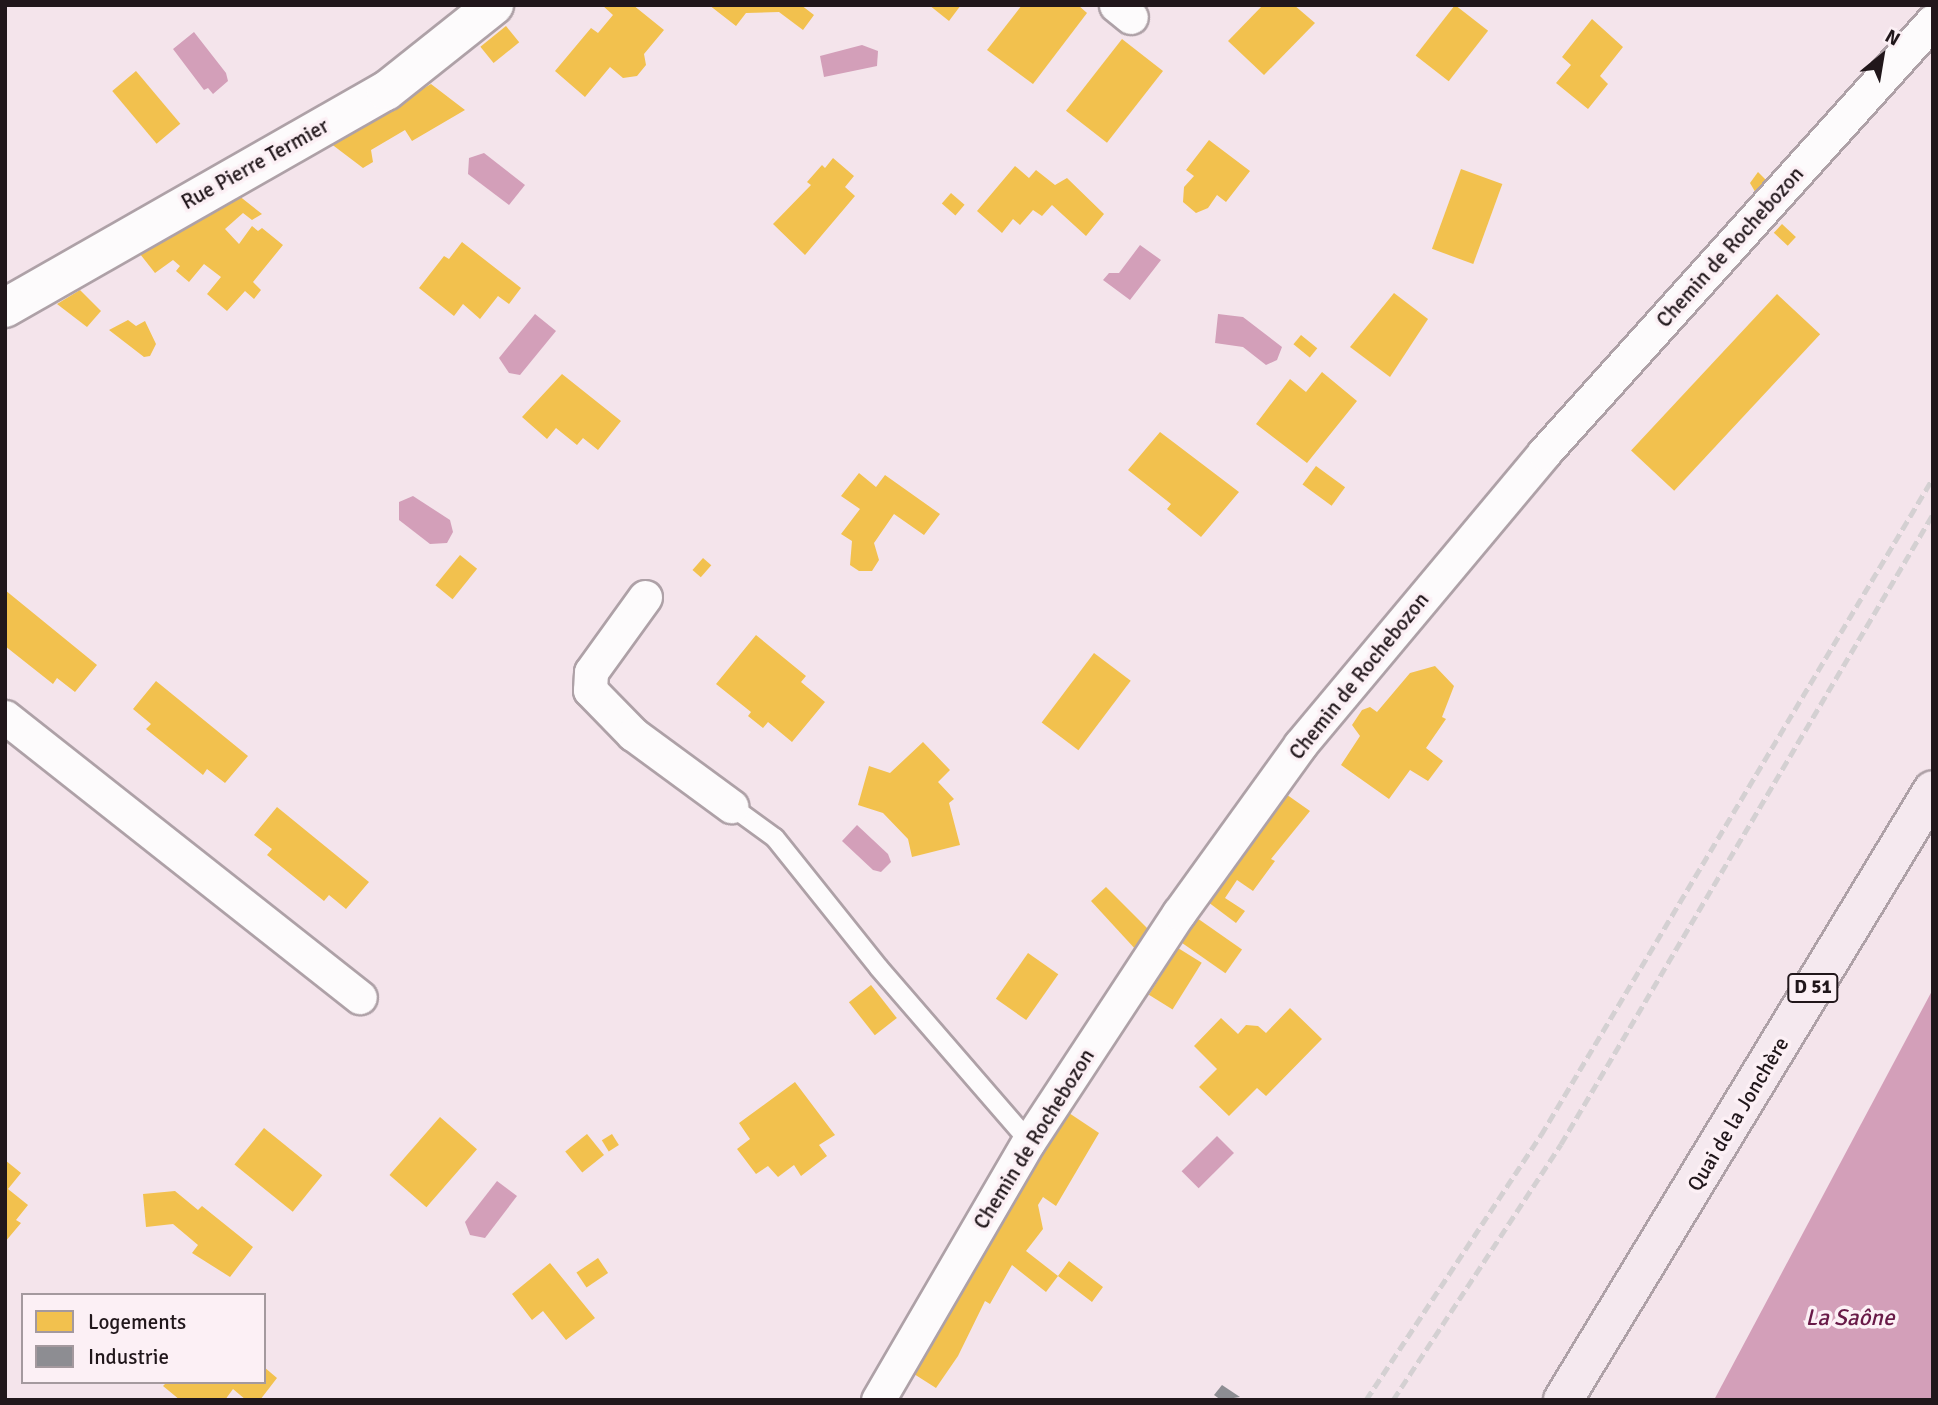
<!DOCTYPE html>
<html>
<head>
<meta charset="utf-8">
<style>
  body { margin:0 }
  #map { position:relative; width:1938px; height:1405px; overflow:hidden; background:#f4e4eb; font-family:Signika,sans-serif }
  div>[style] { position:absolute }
  .water>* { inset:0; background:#d39fb9; transform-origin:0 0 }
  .homes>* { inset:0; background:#f2c14e; transform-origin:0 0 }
  .industry>* { inset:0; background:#8d8d92 }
  .roads { filter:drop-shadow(2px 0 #aea1a7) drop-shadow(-2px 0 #aea1a7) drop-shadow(0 2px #aea1a7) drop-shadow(0 -2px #aea1a7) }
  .service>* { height:18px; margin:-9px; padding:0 9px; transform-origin:9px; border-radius:9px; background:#fdfbfc }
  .minor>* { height:33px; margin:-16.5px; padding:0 16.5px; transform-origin:16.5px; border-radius:16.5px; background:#fdfbfc }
  .tertiary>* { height:38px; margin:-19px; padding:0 19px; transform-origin:19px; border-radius:19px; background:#fdfbfc }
  .primary>* { height:38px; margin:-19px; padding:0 19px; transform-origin:19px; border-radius:19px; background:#f5e9ef }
  .rail>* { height:5px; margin-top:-2.5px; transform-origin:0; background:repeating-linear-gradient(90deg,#d4d0d2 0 10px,transparent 0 15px) }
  span { translate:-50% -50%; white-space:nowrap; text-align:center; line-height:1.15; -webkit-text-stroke:7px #fcf0f5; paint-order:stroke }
  .shield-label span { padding:2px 5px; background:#fcf0f5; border:2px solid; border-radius:5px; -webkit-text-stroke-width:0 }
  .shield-label { font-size:19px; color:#21171b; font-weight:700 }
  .street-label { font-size:21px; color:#21171b }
  .water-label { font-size:23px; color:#681947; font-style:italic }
  .frame { position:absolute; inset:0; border:7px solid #21171b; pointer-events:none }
  .legend { position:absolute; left:21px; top:1293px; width:245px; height:91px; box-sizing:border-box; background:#fcf0f5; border:2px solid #a4999e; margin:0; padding:9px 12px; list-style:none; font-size:21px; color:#21171b }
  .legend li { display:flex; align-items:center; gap:14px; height:35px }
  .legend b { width:35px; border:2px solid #a4999e }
  .north { position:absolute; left:1847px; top:21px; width:70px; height:70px; -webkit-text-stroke:5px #fcf0f5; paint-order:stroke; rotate:30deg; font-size:19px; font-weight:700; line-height:28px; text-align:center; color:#21171b }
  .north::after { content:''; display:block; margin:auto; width:24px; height:32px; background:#21171b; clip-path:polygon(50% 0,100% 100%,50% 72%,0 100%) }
</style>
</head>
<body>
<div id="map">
  <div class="water">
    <div style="clip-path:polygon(194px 32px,226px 73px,228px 81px,213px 94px,208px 88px,204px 90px,173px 49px)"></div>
    <div style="clip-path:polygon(862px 45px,878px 51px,877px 66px,824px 77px,820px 56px)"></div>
    <div style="clip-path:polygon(484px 153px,525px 185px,509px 205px,468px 174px,469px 158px)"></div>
    <div style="clip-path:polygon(1140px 245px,1161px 260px,1130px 300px,1103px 280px,1109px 273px,1119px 273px)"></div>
    <div style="clip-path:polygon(535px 314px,556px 331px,520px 375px,509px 373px,499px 358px)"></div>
    <div style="clip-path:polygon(1218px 314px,1243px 317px,1282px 347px,1277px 360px,1266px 365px,1243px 347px,1215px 343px)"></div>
    <div style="clip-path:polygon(413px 496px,450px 520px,453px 532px,447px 543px,430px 544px,399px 520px,399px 502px)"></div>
    <div style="clip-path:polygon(857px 825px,888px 854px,891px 862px,881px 872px,873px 870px,842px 841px)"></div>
    <div style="clip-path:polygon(1933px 989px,1933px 1400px,1714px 1400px)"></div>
    <div style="left:1217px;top:1136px;width:24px;height:50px;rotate:45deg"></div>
    <div style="clip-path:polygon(497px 1181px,517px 1196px,485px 1238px,470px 1235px,465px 1222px)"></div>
  </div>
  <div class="homes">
    <div style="clip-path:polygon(602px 5px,633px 5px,664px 30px,644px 54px,646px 65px,637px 76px,623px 78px,610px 67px,585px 97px,555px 71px,591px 28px,598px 33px,613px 15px)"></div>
    <div style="clip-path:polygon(709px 5px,801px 5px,814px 15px,803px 30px,779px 12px,746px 13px,736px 26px)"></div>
    <div style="clip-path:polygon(929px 5px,961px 5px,949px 21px)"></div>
    <div style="clip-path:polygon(1022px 5px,1078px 5px,1087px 13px,1033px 84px,987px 50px)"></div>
    <div style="clip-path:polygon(1263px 5px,1294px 5px,1315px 23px,1264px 75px,1228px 41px)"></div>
    <div style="left:1455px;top:5px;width:42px;height:64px;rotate:38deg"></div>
    <div style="clip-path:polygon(1592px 19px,1623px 47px,1600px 76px,1608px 84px,1588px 109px,1556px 83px,1571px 65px,1562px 57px)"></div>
    <div style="left:506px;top:26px;width:21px;height:33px;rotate:51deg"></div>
    <div style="left:1122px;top:39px;width:52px;height:91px;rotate:38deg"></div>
    <div style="left:136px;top:71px;width:69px;height:31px;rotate:50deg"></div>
    <div style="clip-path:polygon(431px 84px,465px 110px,412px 141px,405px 130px,371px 150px,373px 162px,363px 168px,330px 143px)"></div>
    <div style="clip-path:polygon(1209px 140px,1250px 171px,1226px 202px,1217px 195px,1208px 208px,1196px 213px,1183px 202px,1184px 187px,1194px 176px,1186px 170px)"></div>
    <div style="clip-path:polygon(833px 158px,854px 176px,845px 187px,855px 196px,805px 255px,773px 224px,811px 185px,807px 182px,822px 165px,825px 168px)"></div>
    <div style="clip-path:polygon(1015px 166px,1029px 178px,1036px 170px,1055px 185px,1067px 178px,1104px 214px,1086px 236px,1052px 205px,1042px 216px,1033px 210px,1020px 225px,1013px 219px,1002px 233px,977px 211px)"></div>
    <div style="left:1461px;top:169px;width:44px;height:85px;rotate:20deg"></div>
    <div style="clip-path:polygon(1758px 172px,1769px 183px,1757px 195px,1750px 183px)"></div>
    <div style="left:951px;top:193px;width:18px;height:14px;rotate:41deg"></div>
    <div style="clip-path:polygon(238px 195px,262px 214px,252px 220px,243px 213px,225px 229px,239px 244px,252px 226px,258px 231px,262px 228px,283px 245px,253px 282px,261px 290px,254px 299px,245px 291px,227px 311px,207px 294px,221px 277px,204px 264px,189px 282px,176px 271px,180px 266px,173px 260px,155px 273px,140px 254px)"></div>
    <div style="left:1782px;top:224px;width:19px;height:12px;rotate:43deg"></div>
    <div style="clip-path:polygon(462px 242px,521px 288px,509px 304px,498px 296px,480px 319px,463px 304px,454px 316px,419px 288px,444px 256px,449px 259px)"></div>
    <div style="clip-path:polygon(80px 290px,101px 311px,87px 327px,57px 304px)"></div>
    <div style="clip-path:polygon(1394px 293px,1428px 319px,1390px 377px,1350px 347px)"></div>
    <div style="left:1777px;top:294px;width:59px;height:214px;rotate:43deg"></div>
    <div style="clip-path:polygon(128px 320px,136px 326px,145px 321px,156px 344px,150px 356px,144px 357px,109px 330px)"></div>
    <div style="left:1301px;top:335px;width:21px;height:12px;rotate:39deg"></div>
    <div style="clip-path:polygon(1322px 372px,1357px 401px,1307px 463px,1256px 424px,1290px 379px,1306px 392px)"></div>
    <div style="clip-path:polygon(562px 374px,621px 421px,598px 450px,583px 438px,577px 445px,556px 428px,547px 439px,522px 417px)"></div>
    <div style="clip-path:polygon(1160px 432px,1239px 492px,1201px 537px,1167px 509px,1171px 504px,1128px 470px)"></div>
    <div style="left:1316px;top:466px;width:36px;height:23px;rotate:36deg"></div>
    <div style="clip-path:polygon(859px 473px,876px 487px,885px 475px,940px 514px,924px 535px,894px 514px,874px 543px,879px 560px,872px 571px,859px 571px,850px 565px,852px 541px,841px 534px,860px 509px,841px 496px)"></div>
    <div style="left:460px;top:555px;width:22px;height:39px;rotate:39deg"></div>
    <div style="left:703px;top:558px;width:11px;height:16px;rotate:41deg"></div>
    <div style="clip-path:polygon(5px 590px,97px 665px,75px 692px,57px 678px,53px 684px,5px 646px)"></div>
    <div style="clip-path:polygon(756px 635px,806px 676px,801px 682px,825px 702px,792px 742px,768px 722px,763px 728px,748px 716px,751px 712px,716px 684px)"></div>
    <div style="left:1094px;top:653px;width:46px;height:87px;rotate:37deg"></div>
    <div style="clip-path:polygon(1435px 666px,1454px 686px,1442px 717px,1446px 719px,1426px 748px,1443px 761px,1428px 781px,1410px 770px,1389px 799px,1341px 765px,1360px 736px,1352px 725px,1362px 710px,1370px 707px,1377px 712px,1410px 673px)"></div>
    <div style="clip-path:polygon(156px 681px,248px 756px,225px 783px,207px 769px,203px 775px,146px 729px,151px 724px,133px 709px)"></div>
    <div style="clip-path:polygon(923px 742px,950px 770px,938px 782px,954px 799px,949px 803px,960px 845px,912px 857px,908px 839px,883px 813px,858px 805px,869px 766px,890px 773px)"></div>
    <div style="clip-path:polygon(1283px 792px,1310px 811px,1271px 859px,1275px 861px,1253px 891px,1237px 880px,1225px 898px,1245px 911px,1236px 923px,1208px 902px)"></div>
    <div style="clip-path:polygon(277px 807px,369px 882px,346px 909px,329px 895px,324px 901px,267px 855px,272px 849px,254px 835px)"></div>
    <div style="clip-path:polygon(1106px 887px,1150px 931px,1137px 951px,1091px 901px)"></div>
    <div style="left:1197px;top:918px;width:55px;height:29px;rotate:35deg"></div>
    <div style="left:1178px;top:948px;width:28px;height:55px;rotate:32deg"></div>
    <div style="left:1028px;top:953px;width:37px;height:56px;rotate:35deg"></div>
    <div style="left:871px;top:985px;width:42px;height:28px;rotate:52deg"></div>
    <div style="clip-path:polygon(1290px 1008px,1322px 1039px,1266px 1096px,1257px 1088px,1229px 1116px,1199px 1087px,1217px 1069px,1194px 1046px,1221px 1018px,1238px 1034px,1246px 1025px,1258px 1026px,1266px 1033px)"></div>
    <div style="clip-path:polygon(795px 1082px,835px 1135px,819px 1145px,827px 1156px,801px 1176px,794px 1165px,778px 1177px,768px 1166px,756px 1174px,737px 1149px,750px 1139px,739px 1123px)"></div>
    <div style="clip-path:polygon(1069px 1113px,1099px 1133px,1056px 1206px,1043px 1197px,1038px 1205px,1043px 1229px,1026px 1251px,1058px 1276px,1069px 1261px,1103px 1287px,1092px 1302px,1058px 1276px,1046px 1292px,1012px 1265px,990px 1304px,985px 1301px,958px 1356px,936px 1388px,914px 1374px,994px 1227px)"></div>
    <div style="left:440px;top:1117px;width:49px;height:77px;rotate:41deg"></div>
    <div style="left:264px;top:1128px;width:75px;height:47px;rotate:39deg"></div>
    <div style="left:587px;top:1134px;width:27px;height:28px;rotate:51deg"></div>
    <div style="left:612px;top:1134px;width:13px;height:12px;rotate:58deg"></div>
    <div style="clip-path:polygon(5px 1160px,21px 1173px,8px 1189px,28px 1205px,16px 1220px,21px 1223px,5px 1242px)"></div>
    <div style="clip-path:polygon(175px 1191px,198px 1210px,202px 1206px,253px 1247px,230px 1277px,192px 1253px,198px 1245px,173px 1224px,146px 1227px,143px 1194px)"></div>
    <div style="left:598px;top:1258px;width:18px;height:26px;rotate:56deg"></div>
    <div style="clip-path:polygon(550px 1263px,595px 1318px,566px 1340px,543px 1311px,532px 1320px,512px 1294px)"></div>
    <div style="clip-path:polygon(264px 1367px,277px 1378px,260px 1400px,246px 1400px,233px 1389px,225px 1400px,180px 1400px,163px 1386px,167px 1382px,264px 1382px)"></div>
  </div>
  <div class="industry">
    <div style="clip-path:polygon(1222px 1385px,1240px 1397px,1221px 1400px,1214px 1395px)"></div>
  </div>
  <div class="roads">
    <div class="service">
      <div style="left:731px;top:806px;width:54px;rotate:36deg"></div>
      <div style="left:775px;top:838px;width:166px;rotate:51.3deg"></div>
      <div style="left:879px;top:968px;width:229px;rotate:49.1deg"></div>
    </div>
    <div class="minor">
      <div style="left:1116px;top:5px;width:19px;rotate:39deg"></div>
      <div style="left:645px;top:597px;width:92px;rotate:125.8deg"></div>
      <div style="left:591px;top:672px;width:18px;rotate:93deg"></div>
      <div style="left:590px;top:690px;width:62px;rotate:45.7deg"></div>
      <div style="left:633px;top:734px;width:122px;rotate:36.3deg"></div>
      <div style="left:5px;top:717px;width:452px;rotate:38.3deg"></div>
      <div style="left:878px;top:1400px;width:300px;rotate:-59.8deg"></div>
      <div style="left:1029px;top:1141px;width:273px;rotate:-56.7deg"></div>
      <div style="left:1179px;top:913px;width:207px;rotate:-54.2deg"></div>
      <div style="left:1300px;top:745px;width:381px;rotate:-50.1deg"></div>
      <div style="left:1544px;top:453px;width:581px;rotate:-48deg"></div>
    </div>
    <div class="tertiary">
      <div style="left:5px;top:308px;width:438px;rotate:-29.7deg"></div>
      <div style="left:386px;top:91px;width:138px;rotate:-38.5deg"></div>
    </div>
    <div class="primary">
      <div style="left:1563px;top:1400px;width:713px;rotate:-58.76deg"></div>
    </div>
  </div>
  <div class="rail">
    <div style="left:1366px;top:1400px;width:318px;rotate:-56.6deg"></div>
    <div style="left:1541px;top:1135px;width:765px;rotate:-59.18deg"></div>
    <div style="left:1393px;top:1400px;width:306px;rotate:-56.7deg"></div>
    <div style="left:1561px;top:1144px;width:732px;rotate:-59.44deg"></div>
  </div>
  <div class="shield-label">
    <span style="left:1813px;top:988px">D 51</span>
  </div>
  <div class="street-label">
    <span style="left:255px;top:164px;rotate:-29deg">Rue Pierre Termier</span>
    <span style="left:1730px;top:247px;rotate:-48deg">Chemin de Rochebozon</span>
    <span style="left:1359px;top:676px;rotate:-51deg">Chemin de Rochebozon</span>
    <span style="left:1738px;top:1114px;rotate:-59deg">Quai de la Jonchère</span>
    <span style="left:1034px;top:1139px;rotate:-58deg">Chemin de Rochebozon</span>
  </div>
  <div class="water-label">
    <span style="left:1850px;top:1318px">La Saône</span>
  </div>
  <div class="frame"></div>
  <ul class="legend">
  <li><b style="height:19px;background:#f2c14e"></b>Logements</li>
  <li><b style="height:19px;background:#8d8d92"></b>Industrie</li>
  </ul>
  <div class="north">N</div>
</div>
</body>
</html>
